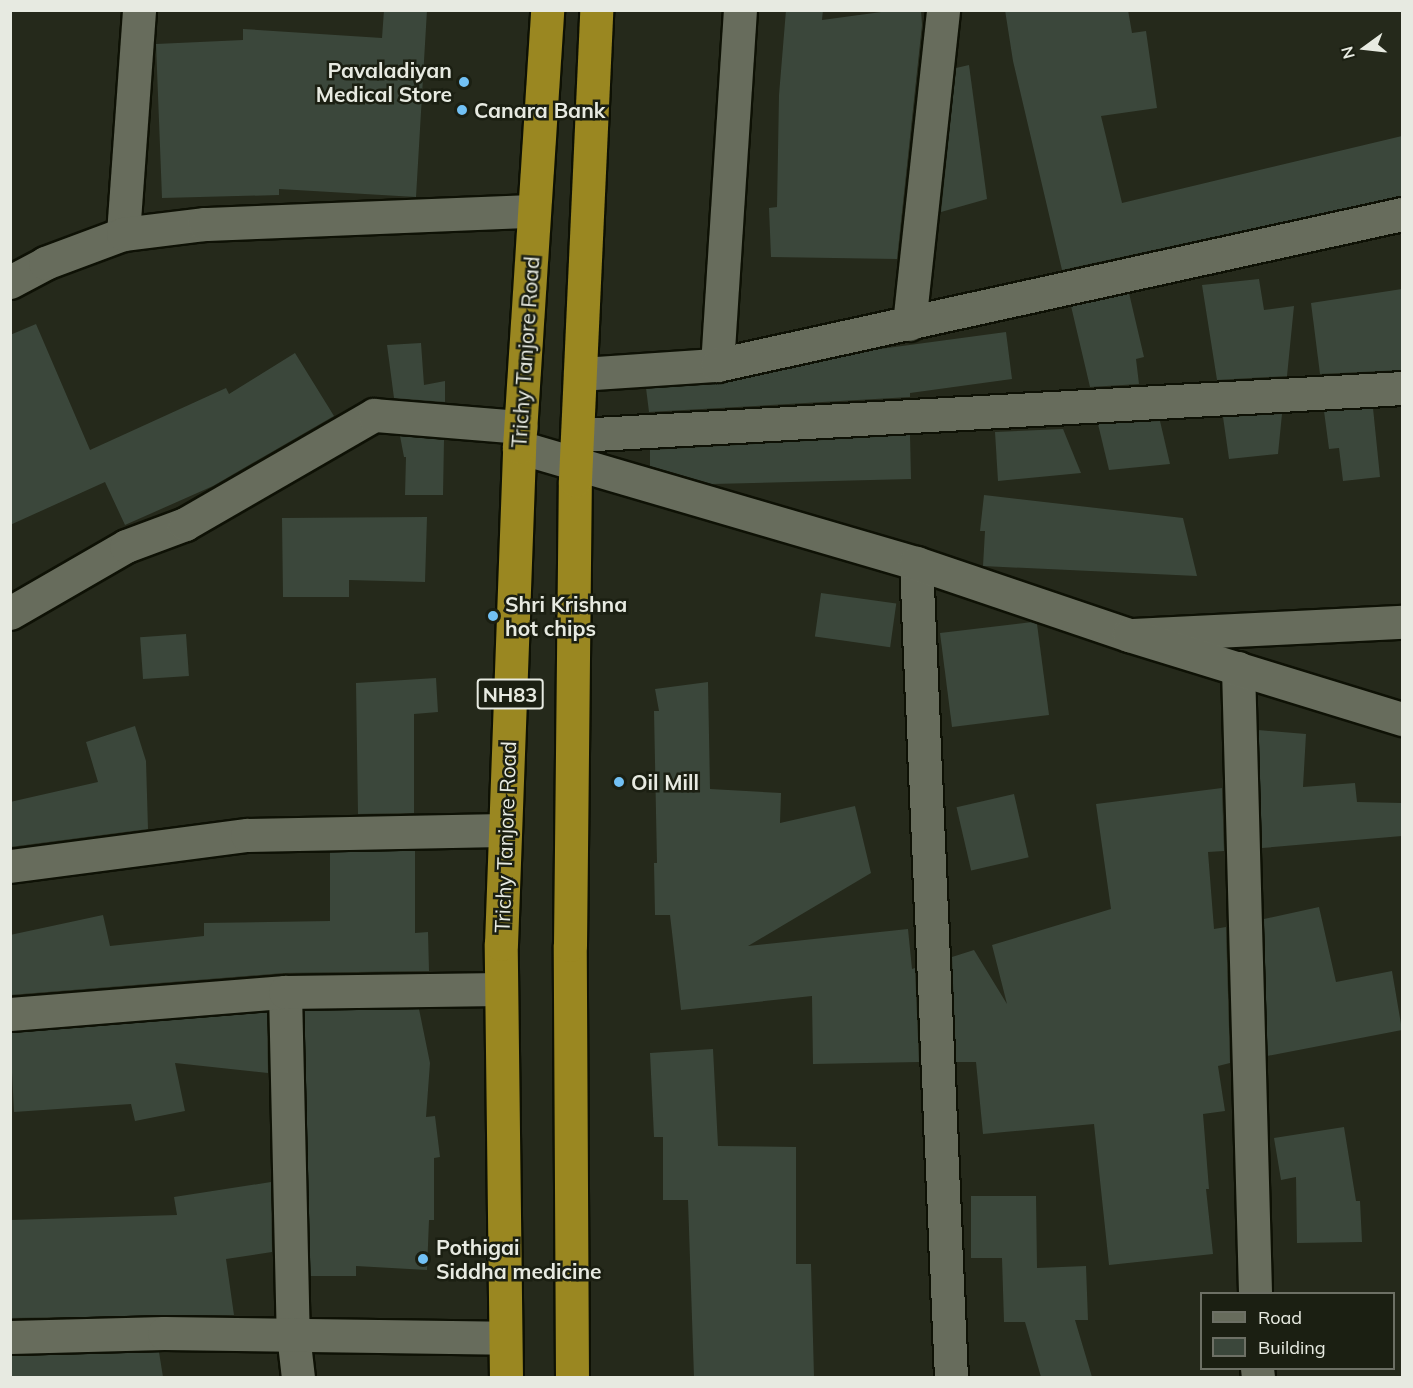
<!DOCTYPE html>
<html>
<head>
<meta charset="utf-8">
<style>
  body { margin:0 }
  #map { position:relative; width:1413px; height:1388px; overflow:hidden; background:#25291b; font-family:Mulish,sans-serif }
  div>[style] { position:absolute }
  .building>* { inset:0; background:#3b473b; transform-origin:0 0 }
  .roads { filter:drop-shadow(2px 0 #0e1105) drop-shadow(-2px 0 #0e1105) drop-shadow(0 2px #0e1105) drop-shadow(0 -2px #0e1105) }
  .street>* { height:33px; margin:-16.5px; padding:0 16.5px; transform-origin:16.5px; border-radius:16.5px; background:#676c5c }
  .secondary>* { height:33px; margin:-16.5px; padding:0 16.5px; transform-origin:16.5px; border-radius:16.5px; background:#676c5c }
  .highway>* { height:33px; margin:-16.5px; padding:0 16.5px; transform-origin:16.5px; border-radius:16.5px; background:#9a8721 }
  .dots>* { width:16px; height:16px; translate:-50% -50%; box-sizing:border-box; border:3px solid #1b1f12; border-radius:50% }
  span { translate:-50% -50%; white-space:nowrap; text-align:center; line-height:1.15; -webkit-text-stroke:5px #1b1f12; paint-order:stroke }
  .shield-label span { padding:2px 4px; background:#1b1f12; border:2px solid; border-radius:4px; -webkit-text-stroke-width:0 }
  .shield-label { font-size:20px; color:#e7eae1; font-weight:700 }
  .poi-label { font-size:21px; color:#e7eae1; font-weight:700 }
  .right { translate:-100% -50%; text-align:right }
  .left { translate:0 -50%; text-align:left }
  .street-label { font-size:21px; color:#e7eae1 }
  .frame { position:absolute; inset:0; border:12px solid #e7eae1; pointer-events:none }
  .legend { position:absolute; left:1200px; top:1292px; width:195px; height:78px; box-sizing:border-box; background:#1b1f12; border:2px solid #6d7065; margin:0; padding:8px 10px; list-style:none; font-size:18px; color:#e7eae1 }
  .legend li { display:flex; align-items:center; gap:12px; height:30px }
  .legend b { width:30px; border:2px solid #6d7065 }
  .north { position:absolute; left:1335px; top:18px; width:60px; height:60px; -webkit-text-stroke:4px #1b1f12; paint-order:stroke; rotate:255deg; font-size:16px; font-weight:700; line-height:24px; text-align:center; color:#e7eae1 }
  .north::after { content:''; display:block; margin:auto; width:21px; height:27px; background:#e7eae1; clip-path:polygon(50% 0,100% 100%,50% 72%,0 100%) }
</style>
</head>
<body>
<div id="map">
  <div class="building">
    <div style="clip-path:polygon(384px 10px,427px 10px,416px 197px,279px 189px,279px 195px,162px 198px,156px 44px,243px 40px,243px 29px,382px 38px)"></div>
    <div style="clip-path:polygon(786px 10px,823px 10px,822px 20px,896px 10px,921px 10px,922px 25px,897px 259px,771px 257px,769px 208px,777px 207px,779px 95px)"></div>
    <div style="clip-path:polygon(1005px 10px,1128px 10px,1132px 33px,1146px 31px,1157px 108px,1101px 116px,1122px 203px,1402px 136px,1402px 196px,1062px 270px,1013px 61px)"></div>
    <div style="clip-path:polygon(969px 65px,987px 199px,941px 212px,956px 68px)"></div>
    <div style="clip-path:polygon(1259px 279px,1264px 310px,1294px 306px,1287px 376px,1217px 380px,1202px 285px)"></div>
    <div style="clip-path:polygon(1402px 289px,1402px 370px,1320px 374px,1311px 303px)"></div>
    <div style="clip-path:polygon(1129px 293px,1144px 357px,1136px 359px,1139px 384px,1090px 387px,1071px 306px)"></div>
    <div style="clip-path:polygon(36px 324px,90px 450px,226px 388px,229px 394px,295px 353px,334px 416px,213px 486px,125px 525px,105px 482px,10px 525px,10px 335px)"></div>
    <div style="clip-path:polygon(1006px 332px,1012px 379px,910px 393px,910px 397px,649px 412px,646px 388px,721px 383px,865px 351px)"></div>
    <div style="clip-path:polygon(421px 343px,424px 385px,445px 381px,445px 402px,394px 398px,387px 345px)"></div>
    <div style="clip-path:polygon(1373px 408px,1380px 477px,1343px 481px,1339px 448px,1329px 449px,1324px 411px)"></div>
    <div style="clip-path:polygon(1282px 414px,1278px 454px,1229px 459px,1223px 417px)"></div>
    <div style="clip-path:polygon(1160px 421px,1170px 464px,1109px 470px,1098px 424px)"></div>
    <div style="clip-path:polygon(1063px 429px,1081px 473px,998px 481px,995px 432px)"></div>
    <div style="clip-path:polygon(910px 435px,911px 479px,712px 484px,650px 466px,650px 450px)"></div>
    <div style="clip-path:polygon(400px 436px,444px 440px,443px 495px,405px 495px,406px 457px,404px 457px)"></div>
    <div style="clip-path:polygon(984px 495px,1183px 518px,1197px 576px,983px 566px,985px 531px,980px 531px)"></div>
    <div style="clip-path:polygon(427px 517px,425px 582px,349px 580px,349px 597px,283px 597px,282px 518px)"></div>
    <div style="left:821px;top:593px;width:76px;height:44px;rotate:8deg"></div>
    <div style="clip-path:polygon(1032px 622px,1037px 624px,1049px 715px,952px 727px,940px 633px)"></div>
    <div style="left:186px;top:634px;width:42px;height:46px;rotate:86deg"></div>
    <div style="clip-path:polygon(436px 678px,438px 712px,414px 714px,414px 813px,358px 814px,356px 683px)"></div>
    <div style="clip-path:polygon(708px 682px,710px 789px,781px 793px,780px 823px,855px 806px,871px 873px,748px 946px,908px 929px,912px 969px,915px 968px,919px 1062px,813px 1064px,812px 996px,681px 1010px,670px 915px,655px 915px,654px 863px,657px 863px,654px 711px,659px 711px,655px 689px)"></div>
    <div style="clip-path:polygon(135px 726px,146px 761px,148px 829px,10px 847px,10px 802px,98px 782px,86px 742px)"></div>
    <div style="clip-path:polygon(1258px 730px,1306px 734px,1303px 787px,1355px 783px,1357px 802px,1402px 803px,1402px 836px,1262px 848px)"></div>
    <div style="clip-path:polygon(1222px 788px,1224px 851px,1208px 852px,1214px 929px,1226px 927px,1230px 1063px,1218px 1066px,1225px 1111px,1203px 1114px,1209px 1189px,1206px 1189px,1213px 1254px,1109px 1265px,1094px 1124px,983px 1134px,976px 1062px,956px 1062px,952px 957px,974px 950px,1007px 1004px,992px 945px,1111px 909px,1096px 804px)"></div>
    <div style="left:1014px;top:794px;width:65px;height:59px;rotate:77deg"></div>
    <div style="clip-path:polygon(415px 850px,415px 933px,428px 932px,429px 971px,284px 973px,10px 995px,10px 935px,103px 915px,110px 946px,204px 936px,204px 923px,330px 921px,330px 852px)"></div>
    <div style="clip-path:polygon(1319px 907px,1336px 982px,1392px 971px,1402px 1030px,1267px 1056px,1264px 919px)"></div>
    <div style="clip-path:polygon(419px 1009px,430px 1063px,426px 1117px,435px 1116px,440px 1157px,434px 1158px,434px 1220px,429px 1220px,427px 1270px,356px 1266px,356px 1276px,310px 1276px,304px 1010px)"></div>
    <div style="clip-path:polygon(267px 1012px,268px 1073px,175px 1063px,185px 1111px,135px 1121px,131px 1104px,14px 1112px,10px 1033px)"></div>
    <div style="clip-path:polygon(713px 1049px,718px 1146px,796px 1147px,796px 1264px,811px 1264px,814px 1377px,694px 1377px,688px 1200px,663px 1200px,663px 1137px,654px 1137px,650px 1053px)"></div>
    <div style="clip-path:polygon(1344px 1127px,1356px 1201px,1360px 1201px,1362px 1242px,1297px 1243px,1296px 1177px,1281px 1180px,1274px 1138px)"></div>
    <div style="clip-path:polygon(271px 1182px,272px 1252px,226px 1259px,234px 1315px,10px 1318px,10px 1220px,177px 1215px,174px 1197px)"></div>
    <div style="clip-path:polygon(971px 1196px,1036px 1196px,1037px 1268px,1086px 1266px,1088px 1320px,1075px 1320px,1092px 1377px,1041px 1377px,1025px 1322px,1004px 1322px,1002px 1258px,971px 1258px)"></div>
    <div style="clip-path:polygon(159px 1352px,163px 1377px,10px 1377px,10px 1356px)"></div>
  </div>
  <div class="roads">
    <div class="street">
      <div style="left:123px;top:234px;width:225px;rotate:-85.9deg"></div>
      <div style="left:10px;top:282px;width:40px;rotate:-28deg"></div>
      <div style="left:45px;top:263px;width:83px;rotate:-20.4deg"></div>
      <div style="left:123px;top:234px;width:83px;rotate:-7deg"></div>
      <div style="left:205px;top:224px;width:329px;rotate:-2.3deg"></div>
      <div style="left:909px;top:324px;width:316px;rotate:-83.8deg"></div>
      <div style="left:717px;top:365px;width:356px;rotate:-86.3deg"></div>
      <div style="left:580px;top:374px;width:137px;rotate:-3.8deg"></div>
      <div style="left:717px;top:365px;width:701px;rotate:-12.43deg"></div>
      <div style="left:578px;top:435px;width:825px;rotate:-3.26deg"></div>
      <div style="left:916px;top:563px;width:816px;rotate:87.54deg"></div>
      <div style="left:10px;top:613px;width:134px;rotate:-30deg"></div>
      <div style="left:126px;top:546px;width:63px;rotate:-20.4deg"></div>
      <div style="left:185px;top:524px;width:218px;rotate:-30deg"></div>
      <div style="left:374px;top:415px;width:147px;rotate:4.7deg"></div>
      <div style="left:1134px;top:635px;width:268px;rotate:-2.8deg"></div>
      <div style="left:1238px;top:668px;width:626px;rotate:88.44deg"></div>
      <div style="left:10px;top:866px;width:239px;rotate:-7.5deg"></div>
      <div style="left:247px;top:835px;width:258px;rotate:-1.1deg"></div>
      <div style="left:285px;top:992px;width:342px;rotate:88.7deg"></div>
      <div style="left:293px;top:1334px;width:44px;rotate:83.5deg"></div>
      <div style="left:10px;top:1014px;width:276px;rotate:-4.6deg"></div>
      <div style="left:285px;top:992px;width:216px;rotate:-0.8deg"></div>
      <div style="left:10px;top:1337px;width:154px;rotate:-1.5deg"></div>
      <div style="left:164px;top:1333px;width:340px;rotate:0.8deg"></div>
      <div style="left:1257px;top:1368px;width:10px;rotate:84deg"></div>
    </div>
    <div class="secondary">
      <div style="left:519px;top:447px;width:414px;rotate:16.3deg"></div>
      <div style="left:916px;top:563px;width:225px;rotate:18.7deg"></div>
      <div style="left:1129px;top:635px;width:286px;rotate:17.1deg"></div>
    </div>
    <div class="highway">
      <div style="left:506px;top:1378px;width:434px;rotate:-90.7deg"></div>
      <div style="left:501px;top:944px;width:497px;rotate:-87.9deg"></div>
      <div style="left:519px;top:447px;width:438px;rotate:-86.3deg"></div>
      <div style="left:572px;top:1378px;width:433px;rotate:-90.3deg"></div>
      <div style="left:570px;top:945px;width:465px;rotate:-89.4deg"></div>
      <div style="left:575px;top:480px;width:470px;rotate:-87.4deg"></div>
    </div>
  </div>
  <div class="dots">
    <div style="left:464px;top:82px;background:#72c1f5"></div>
    <div style="left:462px;top:110px;background:#72c1f5"></div>
    <div style="left:493px;top:616px;background:#72c1f5"></div>
    <div style="left:619px;top:782px;background:#72c1f5"></div>
    <div style="left:423px;top:1259px;background:#72c1f5"></div>
  </div>
  <div class="shield-label">
    <span style="left:510px;top:694px">NH83</span>
  </div>
  <div class="poi-label">
    <span class="right" style="left:452px;top:82px">Pavaladiyan<br>Medical Store</span>
    <span class="left" style="left:474px;top:110px">Canara Bank</span>
    <span class="left" style="left:505px;top:616px">Shri Krishna<br>hot chips</span>
    <span class="left" style="left:631px;top:782px">Oil Mill</span>
    <span class="left" style="left:436px;top:1259px">Pothigai<br>Siddha medicine</span>
  </div>
  <div class="street-label">
    <span style="left:525px;top:352px;rotate:-86deg">Trichy Tanjore Road</span>
    <span style="left:505px;top:837px;rotate:-88deg">Trichy Tanjore Road</span>
  </div>
  <div class="frame"></div>
  <ul class="legend">
  <li><b style="height:8px;background:#676c5c"></b>Road</li>
  <li><b style="height:16px;background:#3b473b"></b>Building</li>
  </ul>
  <div class="north">N</div>
</div>
</body>
</html>
